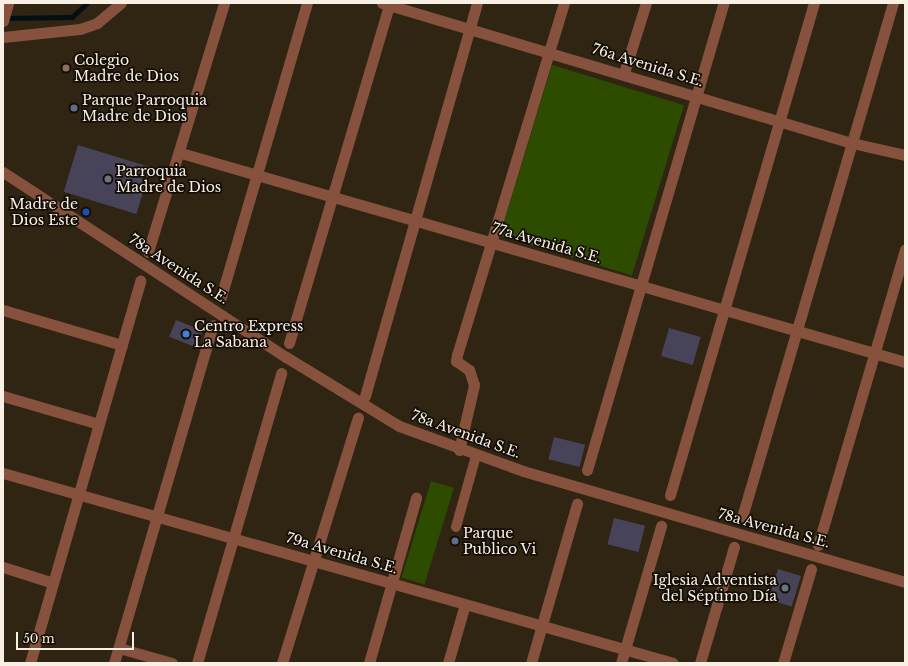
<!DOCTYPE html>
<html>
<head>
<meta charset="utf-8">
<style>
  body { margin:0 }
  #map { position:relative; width:908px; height:666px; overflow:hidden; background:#302412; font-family:"Libre Baskerville",serif }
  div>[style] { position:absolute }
  .green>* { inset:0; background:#2d4c00; transform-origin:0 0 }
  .stream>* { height:4.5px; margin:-2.25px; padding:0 2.25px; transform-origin:2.25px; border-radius:2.25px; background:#030f13 }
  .building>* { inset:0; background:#474459; transform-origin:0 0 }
  .service>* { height:10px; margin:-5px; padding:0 5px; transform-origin:5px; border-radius:5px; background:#86523d }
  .minor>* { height:11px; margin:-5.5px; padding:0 5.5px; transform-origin:5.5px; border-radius:5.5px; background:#86523d }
  .tertiary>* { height:11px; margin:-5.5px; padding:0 5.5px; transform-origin:5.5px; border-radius:5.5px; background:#86523d }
  .dots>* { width:11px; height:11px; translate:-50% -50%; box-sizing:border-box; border:2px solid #140e07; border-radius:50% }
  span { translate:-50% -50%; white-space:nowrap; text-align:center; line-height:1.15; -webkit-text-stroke:3.5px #140e07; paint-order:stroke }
  .poi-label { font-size:14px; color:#f8f0e5 }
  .left { translate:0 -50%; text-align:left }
  .right { translate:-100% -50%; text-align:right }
  .street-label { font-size:14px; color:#f8f0e5 }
  .frame { position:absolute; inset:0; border:4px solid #f8f0e5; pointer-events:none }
  .scale { position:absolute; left:16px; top:632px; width:118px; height:18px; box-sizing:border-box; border:2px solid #f8f0e5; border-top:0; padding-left:5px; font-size:12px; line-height:14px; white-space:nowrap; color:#f8f0e5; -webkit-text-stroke:3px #140e07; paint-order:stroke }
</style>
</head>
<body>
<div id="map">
  <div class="green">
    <div style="left:552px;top:65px;width:138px;height:178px;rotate:17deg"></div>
    <div style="left:431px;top:481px;width:24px;height:101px;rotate:17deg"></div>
  </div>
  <div class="stream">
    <div style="left:5px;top:18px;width:67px;rotate:-0.9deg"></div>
    <div style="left:72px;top:17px;width:21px;rotate:-43deg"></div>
  </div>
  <div class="building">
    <div style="left:78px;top:145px;width:76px;height:49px;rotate:17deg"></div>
    <div style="left:176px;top:320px;width:29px;height:18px;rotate:22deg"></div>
    <div style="left:669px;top:328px;width:33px;height:29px;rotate:16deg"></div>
    <div style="left:554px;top:437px;width:32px;height:23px;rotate:14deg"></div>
    <div style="left:614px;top:518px;width:32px;height:27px;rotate:14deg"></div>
    <div style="left:778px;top:569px;width:24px;height:32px;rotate:17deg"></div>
  </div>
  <div class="service">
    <div style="left:456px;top:527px;width:74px;rotate:-74.3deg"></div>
  </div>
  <div class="minor">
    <div style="left:382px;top:3px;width:490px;rotate:16.6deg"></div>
    <div style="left:852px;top:143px;width:54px;rotate:12.8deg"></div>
    <div style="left:3px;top:37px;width:77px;rotate:-5.9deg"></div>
    <div style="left:80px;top:29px;width:18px;rotate:-19deg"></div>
    <div style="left:97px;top:23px;width:31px;rotate:-40deg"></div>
    <div style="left:624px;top:73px;width:73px;rotate:-72.6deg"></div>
    <div style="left:181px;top:153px;width:754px;rotate:16.1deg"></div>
    <div style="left:148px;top:252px;width:260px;rotate:-73deg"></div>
    <div style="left:221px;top:297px;width:306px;rotate:-73.7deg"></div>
    <div style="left:3px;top:310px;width:124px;rotate:16.4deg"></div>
    <div style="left:289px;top:343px;width:355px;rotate:-73.5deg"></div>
    <div style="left:3px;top:396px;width:100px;rotate:16.3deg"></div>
    <div style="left:365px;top:396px;width:409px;rotate:-74.1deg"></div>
    <div style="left:459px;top:450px;width:67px;rotate:-77deg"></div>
    <div style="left:474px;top:385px;width:16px;rotate:-108deg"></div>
    <div style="left:469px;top:370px;width:16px;rotate:-145deg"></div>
    <div style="left:456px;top:361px;width:6px;rotate:-81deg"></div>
    <div style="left:457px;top:355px;width:368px;rotate:-73.1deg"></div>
    <div style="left:587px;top:470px;width:487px;rotate:-73.7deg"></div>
    <div style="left:3px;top:473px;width:696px;rotate:15.83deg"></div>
    <div style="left:670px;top:495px;width:513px;rotate:-73.69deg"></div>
    <div style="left:742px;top:517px;width:536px;rotate:-73.63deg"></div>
    <div style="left:818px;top:545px;width:308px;rotate:-73.6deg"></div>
    <div style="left:3px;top:567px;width:52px;rotate:17.7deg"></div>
    <div style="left:119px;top:648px;width:55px;rotate:15.8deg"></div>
    <div style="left:30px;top:663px;width:398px;rotate:-73.9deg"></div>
    <div style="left:114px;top:663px;width:352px;rotate:-73.7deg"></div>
    <div style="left:197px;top:663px;width:302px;rotate:-73.8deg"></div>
    <div style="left:282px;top:663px;width:257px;rotate:-72.8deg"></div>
    <div style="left:369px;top:663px;width:172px;rotate:-74.1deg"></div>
    <div style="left:448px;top:663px;width:61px;rotate:-73.9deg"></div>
    <div style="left:531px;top:663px;width:166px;rotate:-73.9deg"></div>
    <div style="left:621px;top:663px;width:143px;rotate:-73.7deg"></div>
    <div style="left:700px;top:663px;width:121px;rotate:-73.7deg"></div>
    <div style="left:783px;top:663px;width:98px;rotate:-73.4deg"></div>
  </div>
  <div class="tertiary">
    <div style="left:3px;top:21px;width:19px;rotate:-74deg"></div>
    <div style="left:3px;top:172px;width:338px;rotate:33.2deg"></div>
    <div style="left:286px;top:357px;width:132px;rotate:31.4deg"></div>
    <div style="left:399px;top:426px;width:132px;rotate:19.9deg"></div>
    <div style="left:523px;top:471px;width:398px;rotate:16.2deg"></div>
  </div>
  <div class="dots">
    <div style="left:66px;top:68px;background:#8d6e63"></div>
    <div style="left:74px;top:108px;background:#5c6f8a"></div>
    <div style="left:108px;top:179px;background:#6b7280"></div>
    <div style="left:86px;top:212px;background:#1a4fb4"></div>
    <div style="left:186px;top:334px;background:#3f7fe0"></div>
    <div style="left:455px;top:541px;background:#5c6f8a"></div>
    <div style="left:785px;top:588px;background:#6b7280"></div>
  </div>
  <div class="poi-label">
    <span class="left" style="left:74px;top:68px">Colegio<br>Madre de Dios</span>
    <span class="left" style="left:82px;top:108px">Parque Parroquia<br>Madre de Dios</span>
    <span class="left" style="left:116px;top:179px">Parroquia<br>Madre de Dios</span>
    <span class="right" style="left:78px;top:212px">Madre de<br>Dios Este</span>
    <span class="left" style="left:194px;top:334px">Centro Express<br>La Sabana</span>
    <span class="left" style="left:463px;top:541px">Parque<br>Publico Vi</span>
    <span class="right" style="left:777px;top:588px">Iglesia Adventista<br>del Séptimo Día</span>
  </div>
  <div class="street-label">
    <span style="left:648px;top:65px;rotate:17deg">76a Avenida S.E.</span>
    <span style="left:547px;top:243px;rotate:16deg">77a Avenida S.E.</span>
    <span style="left:179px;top:269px;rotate:33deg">78a Avenida S.E.</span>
    <span style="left:466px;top:434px;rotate:20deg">78a Avenida S.E.</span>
    <span style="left:774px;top:528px;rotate:15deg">78a Avenida S.E.</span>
    <span style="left:342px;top:553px;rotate:16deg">79a Avenida S.E.</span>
  </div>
  <div class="frame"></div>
  <div class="scale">50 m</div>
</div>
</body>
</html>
